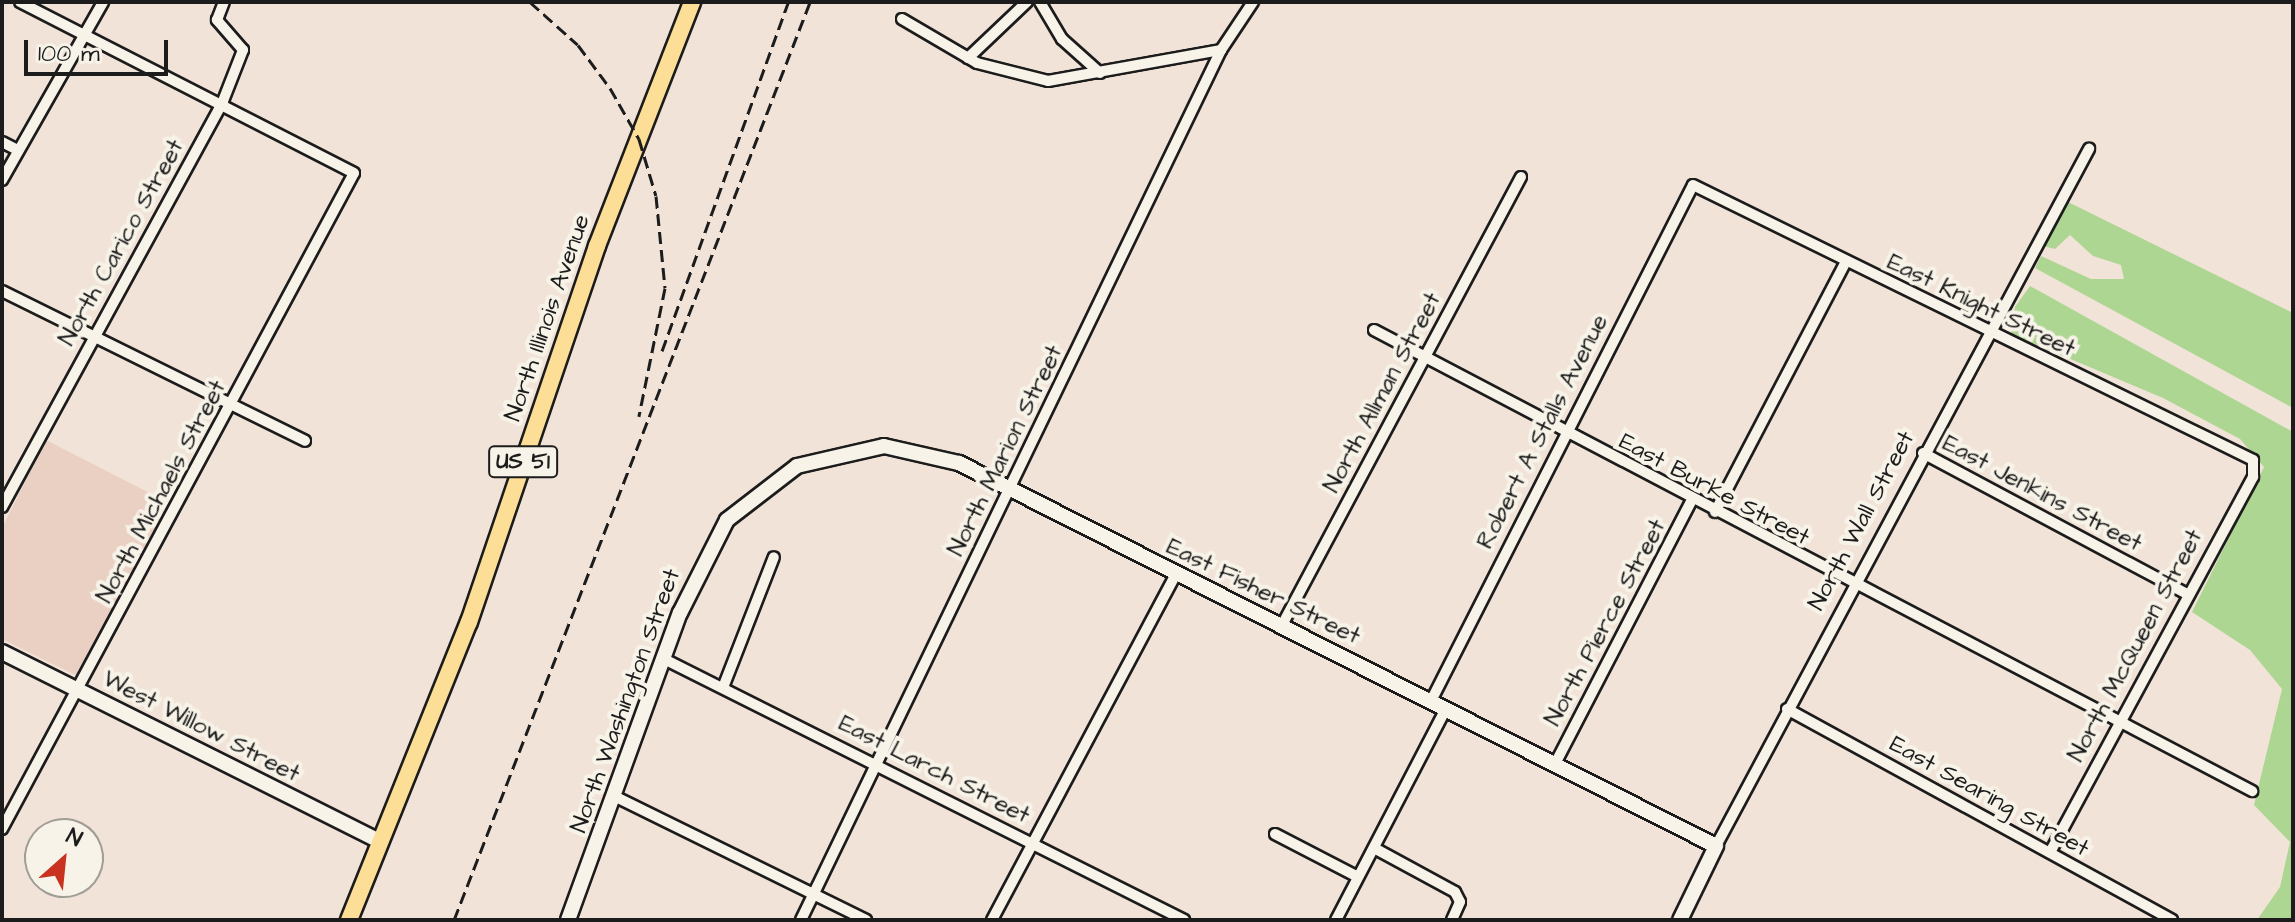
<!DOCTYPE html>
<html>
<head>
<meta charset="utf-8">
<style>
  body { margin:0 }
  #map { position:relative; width:2295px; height:922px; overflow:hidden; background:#f1e3d7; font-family:"Architects Daughter",sans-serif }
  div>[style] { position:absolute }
  .built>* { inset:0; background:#ead0c3 }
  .green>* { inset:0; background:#aed693 }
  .roads { filter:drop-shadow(2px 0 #1c1c1c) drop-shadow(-2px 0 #1c1c1c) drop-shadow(0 2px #1c1c1c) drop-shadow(0 -2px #1c1c1c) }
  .street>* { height:10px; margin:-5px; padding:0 5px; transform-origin:5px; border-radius:5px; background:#f7f3e8 }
  .secondary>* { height:14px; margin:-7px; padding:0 7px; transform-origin:7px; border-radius:7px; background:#f7f3e8 }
  .primary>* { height:16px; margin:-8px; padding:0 8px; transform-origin:8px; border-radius:8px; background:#fdde96 }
  .rail>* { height:3px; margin-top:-1.5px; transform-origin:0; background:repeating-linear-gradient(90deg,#1c1c1c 0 12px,transparent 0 18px) }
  span { translate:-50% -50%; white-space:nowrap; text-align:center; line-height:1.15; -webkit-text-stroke:8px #f7f3e8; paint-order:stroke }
  .shield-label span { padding:2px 6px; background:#f7f3e8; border:2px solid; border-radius:6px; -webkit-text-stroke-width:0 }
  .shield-label { font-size:22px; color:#1c1c1c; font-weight:700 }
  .street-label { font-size:24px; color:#1c1c1c }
  .frame { position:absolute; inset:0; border:4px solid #1c1c1c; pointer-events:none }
  .north { position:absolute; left:24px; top:818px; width:80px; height:80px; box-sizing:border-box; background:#f7f3e8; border:2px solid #9f9d96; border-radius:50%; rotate:27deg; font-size:22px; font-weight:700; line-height:32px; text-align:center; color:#1c1c1c }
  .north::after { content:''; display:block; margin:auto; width:28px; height:36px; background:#c8321e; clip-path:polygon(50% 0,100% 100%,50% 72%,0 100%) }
  .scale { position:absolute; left:24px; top:40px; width:144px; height:36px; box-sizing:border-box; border:4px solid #1c1c1c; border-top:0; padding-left:10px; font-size:24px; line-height:28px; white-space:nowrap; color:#1c1c1c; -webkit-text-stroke:6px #f7f3e8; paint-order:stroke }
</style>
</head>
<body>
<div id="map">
  <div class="built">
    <div style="clip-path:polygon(46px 440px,169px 503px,77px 676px,2px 639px,2px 528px)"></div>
  </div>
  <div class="green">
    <div style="clip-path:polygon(2066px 201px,2293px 313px,2293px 408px,2035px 268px,2041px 256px,2091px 279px,2124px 279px,2121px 265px,2093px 256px,2070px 235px,2055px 249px,2043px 246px)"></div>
    <div style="clip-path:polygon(2030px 286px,2293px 432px,2293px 920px,2257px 920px,2280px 887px,2290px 842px,2254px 805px,2282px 689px,2250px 650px,2192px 612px,2264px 467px,2240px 439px,2163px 398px,2011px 334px,2015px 307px)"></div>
  </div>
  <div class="roads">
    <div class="street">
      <div style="left:1040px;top:2px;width:43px;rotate:59.3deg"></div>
      <div style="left:1062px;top:39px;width:51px;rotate:41.8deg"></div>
      <div style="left:902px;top:19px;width:87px;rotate:30.4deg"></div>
      <div style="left:977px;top:63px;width:73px;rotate:14.2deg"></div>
      <div style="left:1048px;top:81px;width:176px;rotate:-10.2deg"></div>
      <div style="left:968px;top:58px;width:81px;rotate:-43.5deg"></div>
      <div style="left:2px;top:142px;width:18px;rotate:27deg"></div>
      <div style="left:2px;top:180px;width:205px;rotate:-60.4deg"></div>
      <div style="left:2px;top:291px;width:338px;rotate:26.3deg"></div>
      <div style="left:1374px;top:330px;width:992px;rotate:27.7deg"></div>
      <div style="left:1923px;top:453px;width:297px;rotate:28.1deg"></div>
      <div style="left:2px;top:507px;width:462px;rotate:-61.4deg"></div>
      <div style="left:223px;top:101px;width:55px;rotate:-68.6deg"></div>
      <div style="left:243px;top:50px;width:40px;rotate:-131deg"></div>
      <div style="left:217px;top:20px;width:19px;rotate:-69deg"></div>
      <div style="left:1715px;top:512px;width:283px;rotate:-62.4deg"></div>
      <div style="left:1281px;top:627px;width:510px;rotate:-61.93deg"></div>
      <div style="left:664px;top:659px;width:582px;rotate:26.65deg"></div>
      <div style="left:724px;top:685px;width:137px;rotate:-68.7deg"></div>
      <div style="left:1432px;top:699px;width:576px;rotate:-63.08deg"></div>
      <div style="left:1693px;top:185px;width:624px;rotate:26.15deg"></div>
      <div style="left:2253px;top:460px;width:17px;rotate:90deg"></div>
      <div style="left:2253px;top:477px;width:426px;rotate:118.4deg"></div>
      <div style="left:1787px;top:709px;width:439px;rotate:28.7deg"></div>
      <div style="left:1556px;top:762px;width:293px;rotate:-62.6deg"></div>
      <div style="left:614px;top:796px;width:281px;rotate:26.2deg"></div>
      <div style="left:2px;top:829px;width:744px;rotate:-61.78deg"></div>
      <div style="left:354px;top:173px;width:375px;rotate:-152.9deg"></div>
      <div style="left:1275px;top:834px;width:93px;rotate:27.4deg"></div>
      <div style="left:1716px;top:846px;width:791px;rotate:-61.85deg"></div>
      <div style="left:1374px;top:848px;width:92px;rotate:28.5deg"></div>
      <div style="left:1455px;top:892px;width:11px;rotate:63deg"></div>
      <div style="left:1460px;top:902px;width:20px;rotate:114deg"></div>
      <div style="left:801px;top:920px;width:966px;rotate:-64.23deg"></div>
      <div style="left:1221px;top:50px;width:58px;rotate:-56.3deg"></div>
      <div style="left:992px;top:920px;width:392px;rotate:-62deg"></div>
      <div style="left:1336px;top:920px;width:236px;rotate:-62.5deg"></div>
    </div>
    <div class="secondary">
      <div style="left:2px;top:652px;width:423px;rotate:26.6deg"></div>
      <div style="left:568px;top:920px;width:327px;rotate:-70deg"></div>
      <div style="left:680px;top:613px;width:104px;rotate:-63.2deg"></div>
      <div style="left:727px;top:520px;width:88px;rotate:-37.6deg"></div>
      <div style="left:797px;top:466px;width:89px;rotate:-12.9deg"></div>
      <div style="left:884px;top:446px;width:77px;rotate:12.8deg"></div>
      <div style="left:959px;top:463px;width:848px;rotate:26.84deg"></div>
      <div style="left:1716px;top:846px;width:82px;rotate:115.9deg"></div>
    </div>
    <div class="primary">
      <div style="left:349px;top:920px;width:321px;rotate:-68.1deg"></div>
      <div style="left:469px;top:622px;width:397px;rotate:-71.2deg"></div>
      <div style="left:597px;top:246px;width:262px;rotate:-68.7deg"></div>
    </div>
  </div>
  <div class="rail">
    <div style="left:530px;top:2px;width:64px;rotate:41.9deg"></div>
    <div style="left:578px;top:45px;width:54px;rotate:53.3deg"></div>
    <div style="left:610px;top:88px;width:59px;rotate:60.4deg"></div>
    <div style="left:639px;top:139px;width:59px;rotate:73.4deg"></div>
    <div style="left:656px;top:196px;width:92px;rotate:84.4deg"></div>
    <div style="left:665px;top:288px;width:131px;rotate:101.5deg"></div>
    <div style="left:662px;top:351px;width:371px;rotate:-70.1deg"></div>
    <div style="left:454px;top:920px;width:985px;rotate:-68.8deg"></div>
  </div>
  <div class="shield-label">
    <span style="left:523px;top:462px">US 51</span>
  </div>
  <div class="street-label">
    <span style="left:122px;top:243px;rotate:-61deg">North Carico Street</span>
    <span style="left:1981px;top:306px;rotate:26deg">East Knight Street</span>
    <span style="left:548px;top:318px;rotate:-71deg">North Illinois Avenue</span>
    <span style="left:1383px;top:393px;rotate:-62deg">North Allman Street</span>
    <span style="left:1543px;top:432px;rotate:-63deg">Robert A Stalls Avenue</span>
    <span style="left:1006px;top:451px;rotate:-64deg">North Marion Street</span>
    <span style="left:1714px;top:490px;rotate:28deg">East Burke Street</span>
    <span style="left:162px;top:492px;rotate:-62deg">North Michaels Street</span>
    <span style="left:2042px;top:494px;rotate:28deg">East Jenkins Street</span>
    <span style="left:1862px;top:521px;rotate:-62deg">North Wall Street</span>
    <span style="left:1263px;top:592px;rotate:26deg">East Fisher Street</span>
    <span style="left:1606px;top:623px;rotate:-62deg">North Pierce Street</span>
    <span style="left:2136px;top:646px;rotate:-62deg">North McQueen Street</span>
    <span style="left:626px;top:701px;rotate:-70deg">North Washington Street</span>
    <span style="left:201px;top:727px;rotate:27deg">West Willow Street</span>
    <span style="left:934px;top:770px;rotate:27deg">East Larch Street</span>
    <span style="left:1989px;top:797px;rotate:29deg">East Searing Street</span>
  </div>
  <div class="frame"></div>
  <div class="north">N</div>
  <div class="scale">100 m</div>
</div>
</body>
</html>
